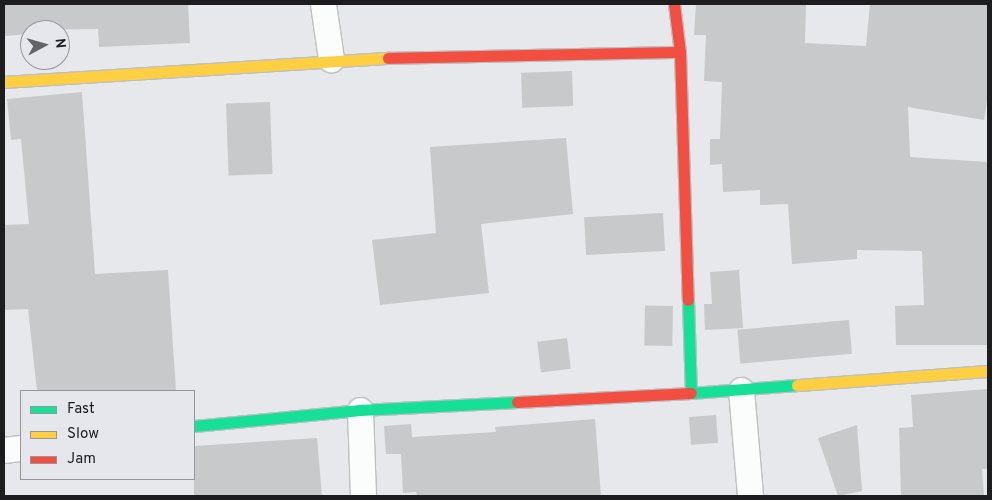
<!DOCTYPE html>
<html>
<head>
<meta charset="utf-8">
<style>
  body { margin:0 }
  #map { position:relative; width:992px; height:500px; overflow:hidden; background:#e6e8eb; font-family:Overpass,sans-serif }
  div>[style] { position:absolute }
  .building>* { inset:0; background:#c8c9cb; transform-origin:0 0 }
  .roads { filter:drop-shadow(1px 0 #bdbfc1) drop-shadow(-1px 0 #bdbfc1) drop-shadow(0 1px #bdbfc1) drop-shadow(0 -1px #bdbfc1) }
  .street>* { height:25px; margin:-12.5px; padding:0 12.5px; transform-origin:12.5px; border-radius:12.5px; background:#fbfcfc }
  .fast>* { height:11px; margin:-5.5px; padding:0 5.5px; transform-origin:5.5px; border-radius:5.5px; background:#16e098 }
  .slow>* { height:11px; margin:-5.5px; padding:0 5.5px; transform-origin:5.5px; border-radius:5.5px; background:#ffcf43 }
  .jam>* { height:11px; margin:-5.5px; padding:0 5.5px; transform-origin:5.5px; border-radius:5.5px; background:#f24e42 }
  span { translate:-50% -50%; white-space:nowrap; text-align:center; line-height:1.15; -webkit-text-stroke:4px #e5e7ec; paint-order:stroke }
  .frame { position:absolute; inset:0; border:5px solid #1d1d1f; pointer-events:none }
  .legend { position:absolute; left:20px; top:390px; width:175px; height:90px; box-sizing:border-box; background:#e5e7ec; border:1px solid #95969a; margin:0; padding:6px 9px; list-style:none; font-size:15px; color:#1d1d1f }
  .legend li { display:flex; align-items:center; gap:10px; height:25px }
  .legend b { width:25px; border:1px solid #95969a }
  .north { position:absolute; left:20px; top:20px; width:50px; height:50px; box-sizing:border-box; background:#e5e7ec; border:1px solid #95969a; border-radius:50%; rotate:84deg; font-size:14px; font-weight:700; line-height:20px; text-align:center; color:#1d1d1f }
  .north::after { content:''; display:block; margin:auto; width:18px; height:22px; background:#636466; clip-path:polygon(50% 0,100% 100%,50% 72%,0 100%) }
</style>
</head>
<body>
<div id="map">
  <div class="building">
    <div style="clip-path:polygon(4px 4px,188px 4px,190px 43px,99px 47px,98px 29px,30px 30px,30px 34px,4px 36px)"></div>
    <div style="clip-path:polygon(696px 4px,806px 5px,805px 43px,866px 46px,870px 4px,988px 4px,988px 95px,984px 120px,908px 107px,910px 157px,988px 162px,988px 345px,896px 345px,895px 306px,924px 305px,922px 251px,857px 250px,857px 259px,792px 264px,788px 204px,760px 205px,760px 190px,723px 192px,722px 164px,710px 165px,710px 139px,720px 139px,722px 82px,704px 81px,706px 35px,694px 35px)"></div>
    <div style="left:572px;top:71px;width:35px;height:51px;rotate:88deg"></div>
    <div style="clip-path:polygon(82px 92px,95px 274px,168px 270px,176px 391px,37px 391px,28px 309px,4px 310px,4px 225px,29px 224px,21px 139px,11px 140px,7px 99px)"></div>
    <div style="left:270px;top:102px;width:72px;height:44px;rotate:88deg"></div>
    <div style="clip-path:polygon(566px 138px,573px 214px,481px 224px,489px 293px,380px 305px,372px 240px,436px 233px,430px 147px)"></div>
    <div style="left:663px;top:213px;width:38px;height:79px;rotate:87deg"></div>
    <div style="clip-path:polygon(739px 270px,743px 328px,705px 330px,704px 304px,712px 304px,710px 272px)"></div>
    <div style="left:673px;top:306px;width:40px;height:28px;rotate:91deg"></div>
    <div style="left:849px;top:320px;width:34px;height:112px;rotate:85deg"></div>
    <div style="left:567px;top:338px;width:31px;height:30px;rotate:83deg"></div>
    <div style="clip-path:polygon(988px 389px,988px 469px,982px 469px,984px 496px,901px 496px,899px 428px,913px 427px,911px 395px)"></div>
    <div style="left:716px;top:415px;width:28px;height:27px;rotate:86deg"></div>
    <div style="clip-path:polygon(595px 419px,601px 496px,417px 496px,416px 492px,403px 493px,401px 454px,386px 454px,384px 426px,411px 424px,412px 437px,496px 432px,495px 427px)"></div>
    <div style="clip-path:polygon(857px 425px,862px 491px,838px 496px,818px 438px)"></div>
    <div style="clip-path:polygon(317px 438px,322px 496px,194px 496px,194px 446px)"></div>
  </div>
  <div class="roads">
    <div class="street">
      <div style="left:323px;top:4px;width:56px;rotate:81.7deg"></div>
      <div style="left:741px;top:390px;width:106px;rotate:85.1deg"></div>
      <div style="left:360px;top:410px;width:86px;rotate:88deg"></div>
      <div style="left:4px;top:450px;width:17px;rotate:-7deg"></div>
    </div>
    <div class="fast">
      <div style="left:688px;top:300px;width:93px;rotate:88.2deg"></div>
      <div style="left:691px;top:393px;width:106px;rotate:-4.3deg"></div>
      <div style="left:194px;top:426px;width:167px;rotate:-5.5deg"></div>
      <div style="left:360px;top:410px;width:157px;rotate:-2.9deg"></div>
    </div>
    <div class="slow">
      <div style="left:4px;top:82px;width:385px;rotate:-3.6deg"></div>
      <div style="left:797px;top:385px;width:192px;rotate:-4.2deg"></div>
    </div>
    <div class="jam">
      <div style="left:674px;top:4px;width:48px;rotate:82.9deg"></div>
      <div style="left:680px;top:52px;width:248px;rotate:88.2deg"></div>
      <div style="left:388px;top:58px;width:292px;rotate:-1.2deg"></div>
      <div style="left:517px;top:402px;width:174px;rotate:-3deg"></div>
    </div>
  </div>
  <div class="frame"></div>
  <ul class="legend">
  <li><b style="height:6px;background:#16e098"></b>Fast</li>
  <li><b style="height:6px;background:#ffcf43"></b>Slow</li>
  <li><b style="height:6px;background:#f24e42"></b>Jam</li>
  </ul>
  <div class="north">N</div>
</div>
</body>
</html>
